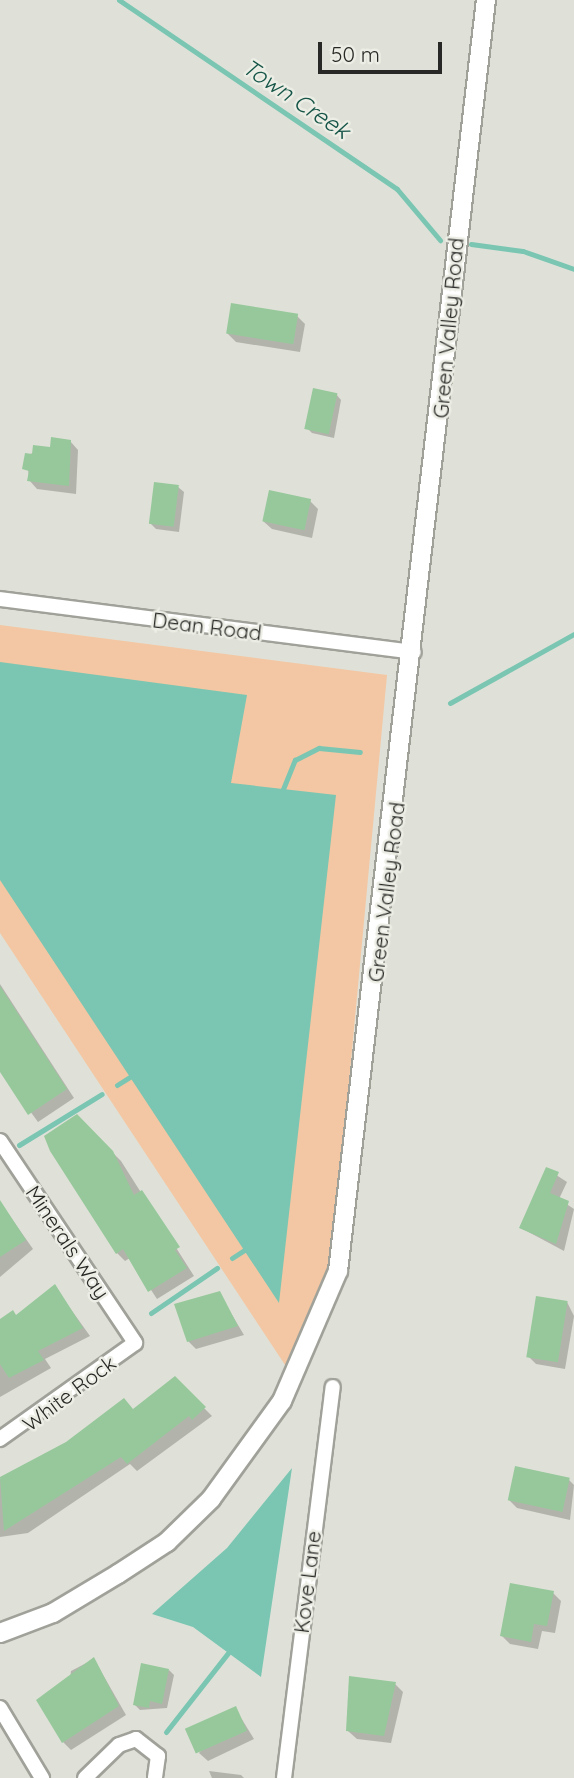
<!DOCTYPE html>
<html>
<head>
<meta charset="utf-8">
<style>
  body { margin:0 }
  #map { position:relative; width:574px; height:1778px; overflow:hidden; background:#dfe1d8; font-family:Quicksand,sans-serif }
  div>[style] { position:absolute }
  .green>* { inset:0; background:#f3c7a3 }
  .water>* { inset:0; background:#7ac6b2 }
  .shadow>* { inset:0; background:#0003 }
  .stream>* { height:5px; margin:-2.5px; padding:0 2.5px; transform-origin:2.5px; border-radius:2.5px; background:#7ac6b2 }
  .building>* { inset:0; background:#97c89b; transform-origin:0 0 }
  .roads { filter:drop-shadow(2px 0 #a0a29a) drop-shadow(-2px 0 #a0a29a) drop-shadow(0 2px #a0a29a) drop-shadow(0 -2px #a0a29a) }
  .minor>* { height:14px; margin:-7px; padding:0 7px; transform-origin:7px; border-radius:7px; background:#fff }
  .tertiary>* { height:18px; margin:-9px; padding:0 9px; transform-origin:9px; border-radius:9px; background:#fff }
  span { translate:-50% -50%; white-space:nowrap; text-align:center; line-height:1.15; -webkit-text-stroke:5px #eceee5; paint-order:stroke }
  .street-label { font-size:21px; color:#282926 }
  .water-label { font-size:23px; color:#165548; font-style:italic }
  .scale { position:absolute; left:318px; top:42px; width:124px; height:32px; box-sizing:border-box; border:4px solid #282926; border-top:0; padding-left:9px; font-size:21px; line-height:24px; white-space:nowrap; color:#282926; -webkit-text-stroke:5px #eceee5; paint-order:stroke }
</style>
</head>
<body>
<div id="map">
  <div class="green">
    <div style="clip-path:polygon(0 625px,387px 675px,330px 1286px,291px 1374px,0 933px)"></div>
  </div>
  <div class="water">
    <div style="clip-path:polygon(0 662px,247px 695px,231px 783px,336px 795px,279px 1303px,0 880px)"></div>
    <div style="clip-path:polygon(292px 1468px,261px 1677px,193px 1627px,152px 1614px,227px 1548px)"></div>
  </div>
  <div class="shadow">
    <div style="clip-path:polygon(297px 316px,305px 324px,300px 352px,236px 342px,227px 333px)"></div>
    <div style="clip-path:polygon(336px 394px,341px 400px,334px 438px,312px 433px,307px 428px)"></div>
    <div style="clip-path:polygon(70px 441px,78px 450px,76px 494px,37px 489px,29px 480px,27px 455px)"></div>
    <div style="clip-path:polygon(178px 487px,184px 492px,179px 532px,156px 529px,151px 524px)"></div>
    <div style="clip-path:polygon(310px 501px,318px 509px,312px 538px,272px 529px,263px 521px)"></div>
    <div style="clip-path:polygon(0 984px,74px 1098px,38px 1122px,0 1070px)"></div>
    <div style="clip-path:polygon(77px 1117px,121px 1161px,194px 1276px,157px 1299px,130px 1258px,125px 1261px,117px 1253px)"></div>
    <div style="clip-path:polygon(547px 1169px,567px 1182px,559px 1199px,574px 1209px,564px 1251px,521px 1228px)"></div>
    <div style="clip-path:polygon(0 1202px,33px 1249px,0 1277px)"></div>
    <div style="clip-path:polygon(55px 1287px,90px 1336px,45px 1359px,51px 1368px,0 1397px,0 1321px,16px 1317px)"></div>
    <div style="clip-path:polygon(219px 1293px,244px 1335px,196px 1349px,188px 1341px)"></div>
    <div style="clip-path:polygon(567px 1302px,574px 1316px,565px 1369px,536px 1364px,528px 1356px)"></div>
    <div style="clip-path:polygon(174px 1378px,212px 1416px,137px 1471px,130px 1464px,28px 1533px,0 1537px,0 1479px,134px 1411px)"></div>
    <div style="clip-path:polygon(569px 1480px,574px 1485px,570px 1520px,517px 1508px,509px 1500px)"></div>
    <div style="clip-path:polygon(553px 1593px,561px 1601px,555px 1633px,542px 1631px,538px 1649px,510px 1644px,502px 1636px)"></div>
    <div style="clip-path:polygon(94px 1659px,126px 1715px,71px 1750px,63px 1742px,71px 1671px)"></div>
    <div style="clip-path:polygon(169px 1670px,174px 1675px,167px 1708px,140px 1710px,135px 1705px)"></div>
    <div style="clip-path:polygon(395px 1684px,403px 1692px,391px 1743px,357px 1739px,348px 1731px)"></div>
    <div style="clip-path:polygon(235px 1708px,254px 1739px,208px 1761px,199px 1753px)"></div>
    <div style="clip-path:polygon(209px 1771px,241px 1775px,244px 1778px,212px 1778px)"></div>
  </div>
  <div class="stream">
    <div style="left:119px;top:0;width:336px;rotate:34.2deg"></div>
    <div style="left:397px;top:189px;width:67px;rotate:49.9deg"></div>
    <div style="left:471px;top:244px;width:52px;rotate:7.7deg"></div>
    <div style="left:523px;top:251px;width:54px;rotate:19.4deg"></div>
    <div style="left:450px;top:703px;width:142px;rotate:-29.1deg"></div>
    <div style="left:281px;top:794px;width:37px;rotate:-68deg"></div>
    <div style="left:295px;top:760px;width:27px;rotate:-27deg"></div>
    <div style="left:319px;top:748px;width:41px;rotate:5.6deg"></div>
    <div style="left:117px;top:1085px;width:19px;rotate:-32deg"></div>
    <div style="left:19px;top:1145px;width:97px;rotate:-31.6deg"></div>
    <div style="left:232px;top:1258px;width:20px;rotate:-33deg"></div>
    <div style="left:151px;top:1313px;width:80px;rotate:-34.3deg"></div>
    <div style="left:166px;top:1732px;width:105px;rotate:-51.9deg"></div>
  </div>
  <div class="building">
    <div style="left:231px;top:303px;width:68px;height:31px;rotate:9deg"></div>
    <div style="left:313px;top:388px;width:25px;height:42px;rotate:12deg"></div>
    <div style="clip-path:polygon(51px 437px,71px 440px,69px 486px,27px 481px,29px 471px,22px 469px,25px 453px,32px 454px,33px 445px,50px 447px)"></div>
    <div style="left:154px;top:482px;width:25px;height:42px;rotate:7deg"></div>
    <div style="left:269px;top:490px;width:43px;height:32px;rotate:12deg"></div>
    <div style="clip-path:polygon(0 986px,67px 1089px,28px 1115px,0 1072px)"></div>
    <div style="clip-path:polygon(77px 1114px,113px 1151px,134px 1195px,142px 1190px,180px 1247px,175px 1250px,187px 1268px,148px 1292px,123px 1249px,116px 1254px,50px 1151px,44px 1136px)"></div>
    <div style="clip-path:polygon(546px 1167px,559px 1172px,550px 1193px,569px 1201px,556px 1244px,519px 1228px)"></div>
    <div style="clip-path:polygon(0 1200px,26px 1240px,0 1257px)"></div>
    <div style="clip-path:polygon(55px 1284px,83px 1328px,38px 1351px,44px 1360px,9px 1378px,0 1364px,0 1319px,13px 1310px,16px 1315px)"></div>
    <div style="clip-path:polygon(220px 1291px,238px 1326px,187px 1342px,174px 1304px)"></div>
    <div style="left:536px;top:1296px;width:32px;height:62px;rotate:9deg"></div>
    <div style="clip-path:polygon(175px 1376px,206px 1407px,192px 1420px,189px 1416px,127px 1464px,121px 1457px,4px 1531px,0 1477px,66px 1442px,124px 1398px,133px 1409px)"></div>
    <div style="left:515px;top:1466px;width:56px;height:35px;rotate:12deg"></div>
    <div style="clip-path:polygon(510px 1583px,554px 1591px,547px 1626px,534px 1624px,531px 1642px,500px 1636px)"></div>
    <div style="clip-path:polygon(94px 1657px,119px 1706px,62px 1743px,36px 1700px)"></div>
    <div style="clip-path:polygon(141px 1663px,169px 1669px,162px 1704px,150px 1701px,149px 1708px,133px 1705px)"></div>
    <div style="clip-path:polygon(349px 1676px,396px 1682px,384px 1736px,346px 1731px)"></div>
    <div style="left:236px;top:1706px;width:27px;height:56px;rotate:66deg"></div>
  </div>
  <div class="roads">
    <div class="minor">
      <div style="left:0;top:599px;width:417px;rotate:7.3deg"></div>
      <div style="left:0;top:1141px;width:243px;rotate:56.2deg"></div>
      <div style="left:135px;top:1343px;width:166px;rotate:144.6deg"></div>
      <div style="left:0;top:1708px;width:82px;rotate:59deg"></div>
      <div style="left:85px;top:1778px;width:47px;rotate:-44.1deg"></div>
      <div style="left:119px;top:1745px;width:18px;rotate:-19deg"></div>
      <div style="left:136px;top:1739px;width:28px;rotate:38deg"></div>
      <div style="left:158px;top:1756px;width:22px;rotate:98deg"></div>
      <div style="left:284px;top:1778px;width:394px;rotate:-82.9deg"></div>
    </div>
    <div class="tertiary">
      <div style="left:0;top:1633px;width:57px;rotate:-20.7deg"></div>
      <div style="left:53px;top:1613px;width:76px;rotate:-31deg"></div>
      <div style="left:118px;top:1574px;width:59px;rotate:-33.1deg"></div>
      <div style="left:167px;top:1542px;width:62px;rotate:-44.3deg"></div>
      <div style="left:211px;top:1499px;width:121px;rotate:-54.1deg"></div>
      <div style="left:282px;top:1401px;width:142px;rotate:-66.7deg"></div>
      <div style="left:338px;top:1271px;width:1280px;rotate:-83.36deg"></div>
    </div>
  </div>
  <div class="street-label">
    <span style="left:448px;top:328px;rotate:-85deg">Green Valley Road</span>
    <span style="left:207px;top:626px;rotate:7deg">Dean Road</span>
    <span style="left:386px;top:892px;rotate:-83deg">Green Valley Road</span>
    <span style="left:68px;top:1242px;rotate:56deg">Minerals Way</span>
    <span style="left:69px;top:1393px;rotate:-37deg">White Rock</span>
    <span style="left:307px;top:1582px;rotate:-83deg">Kove Lane</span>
  </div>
  <div class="water-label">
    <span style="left:296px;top:99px;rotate:34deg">Town Creek</span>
  </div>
  <div class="scale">50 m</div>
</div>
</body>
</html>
